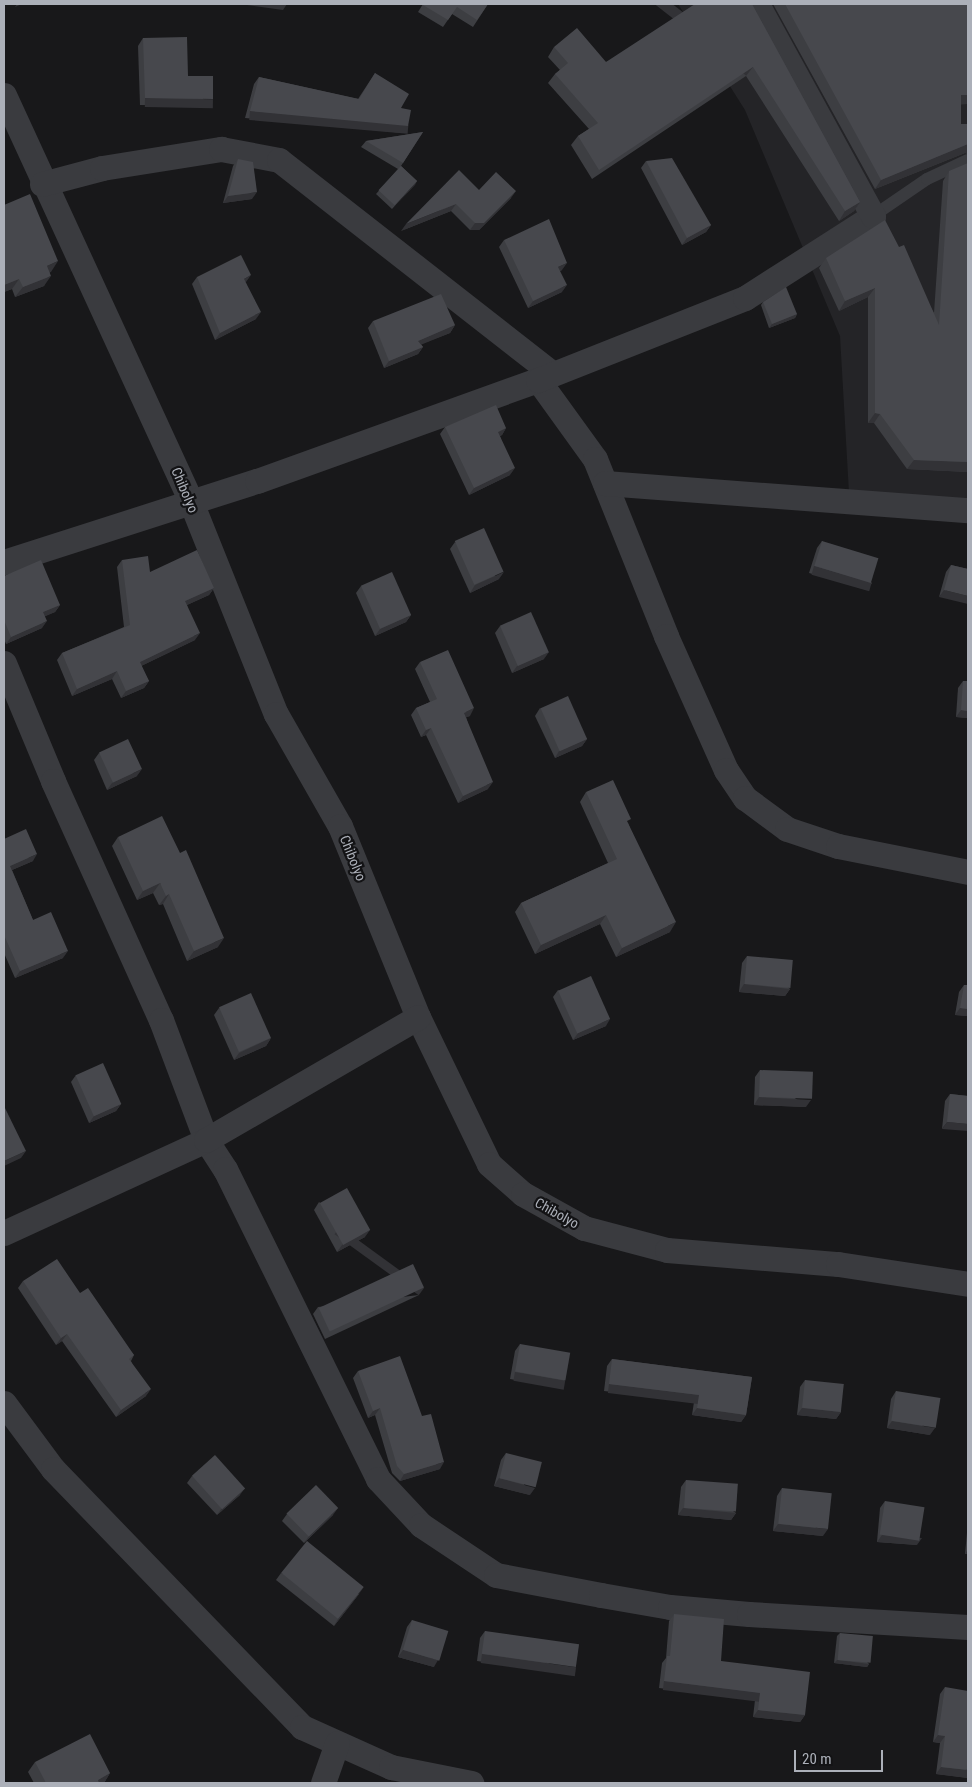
<!DOCTYPE html>
<html>
<head>
<meta charset="utf-8">
<style>
  body { margin:0 }
  #map { position:relative; width:972px; height:1787px; overflow:hidden; background:#18181a; font-family:"Roboto Condensed",sans-serif }
  div>[style] { position:absolute }
  .built>* { inset:0; background:#242427 }
  .lane>* { height:12px; margin:-6px; padding:0 6px; transform-origin:6px; border-radius:6px; background:#3a3b3f }
  .street>* { height:25px; margin:-12.5px; padding:0 12.5px; transform-origin:12.5px; border-radius:12.5px; background:#3a3b3f }
  .wall>* { inset:0; background:#3d3e42 }
  .shaded-wall>* { inset:0; background:#323236; transform-origin:0 0 }
  .building>* { inset:0; background:#47484d; transform-origin:0 0 }
  span { translate:-50% -50%; white-space:nowrap; text-align:center; line-height:1.15; -webkit-text-stroke:4.5px #131315; paint-order:stroke }
  .street-label { font-size:14px; color:#acb0b9 }
  .frame { position:absolute; inset:0; border:5px solid #acb0b9; pointer-events:none }
  .scale { position:absolute; left:794px; top:1750px; width:89px; height:22px; box-sizing:border-box; border:2px solid #acb0b9; border-top:0; padding-left:6px; font-size:15px; line-height:18px; white-space:nowrap; color:#acb0b9; -webkit-text-stroke:4px #131315; paint-order:stroke }
</style>
</head>
<body>
<div id="map">
  <div class="built">
    <div style="clip-path:polygon(678px 4px,968px 4px,968px 507px,849px 493px,840px 336px,745px 110px)"></div>
  </div>
  <div class="lane">
    <div style="left:873px;top:216px;width:65px;rotate:-34.4deg"></div>
    <div style="left:927px;top:179px;width:45px;rotate:-24.9deg"></div>
  </div>
  <div class="street">
    <div style="left:4px;top:95px;width:448px;rotate:65.3deg"></div>
    <div style="left:191px;top:502px;width:228px;rotate:68.2deg"></div>
    <div style="left:276px;top:714px;width:129px;rotate:60.3deg"></div>
    <div style="left:340px;top:826px;width:206px;rotate:67.8deg"></div>
    <div style="left:418px;top:1017px;width:163px;rotate:64.2deg"></div>
    <div style="left:489px;top:1164px;width:45px;rotate:41.4deg"></div>
    <div style="left:523px;top:1194px;width:70px;rotate:29.1deg"></div>
    <div style="left:584px;top:1228px;width:86px;rotate:14.8deg"></div>
    <div style="left:667px;top:1250px;width:172px;rotate:4.7deg"></div>
    <div style="left:838px;top:1264px;width:132px;rotate:8.7deg"></div>
    <div style="left:42px;top:184px;width:62px;rotate:-14.9deg"></div>
    <div style="left:102px;top:168px;width:121px;rotate:-9.1deg"></div>
    <div style="left:221px;top:149px;width:59px;rotate:10.7deg"></div>
    <div style="left:279px;top:160px;width:346px;rotate:38deg"></div>
    <div style="left:538px;top:380px;width:97px;rotate:54.2deg"></div>
    <div style="left:595px;top:459px;width:191px;rotate:68.1deg"></div>
    <div style="left:666px;top:636px;width:147px;rotate:65.9deg"></div>
    <div style="left:726px;top:770px;width:34px;rotate:56deg"></div>
    <div style="left:745px;top:798px;width:52px;rotate:36.4deg"></div>
    <div style="left:787px;top:829px;width:54px;rotate:18.4deg"></div>
    <div style="left:838px;top:846px;width:133px;rotate:11.3deg"></div>
    <div style="left:605px;top:483px;width:364px;rotate:4.3deg"></div>
    <div style="left:4px;top:562px;width:266px;rotate:-17.8deg"></div>
    <div style="left:257px;top:481px;width:299px;rotate:-19.8deg"></div>
    <div style="left:538px;top:380px;width:223px;rotate:-21.6deg"></div>
    <div style="left:745px;top:298px;width:152px;rotate:-32.6deg"></div>
    <div style="left:873px;top:216px;width:242px;rotate:-118.7deg"></div>
    <div style="left:4px;top:663px;width:128px;rotate:67.4deg"></div>
    <div style="left:53px;top:781px;width:262px;rotate:65.7deg"></div>
    <div style="left:161px;top:1020px;width:128px;rotate:69.4deg"></div>
    <div style="left:206px;top:1140px;width:35px;rotate:57deg"></div>
    <div style="left:225px;top:1169px;width:346px;rotate:63.7deg"></div>
    <div style="left:378px;top:1479px;width:63px;rotate:46.9deg"></div>
    <div style="left:421px;top:1525px;width:90px;rotate:33.7deg"></div>
    <div style="left:496px;top:1575px;width:107px;rotate:10.8deg"></div>
    <div style="left:601px;top:1595px;width:70px;rotate:9.9deg"></div>
    <div style="left:670px;top:1607px;width:79px;rotate:5.1deg"></div>
    <div style="left:749px;top:1614px;width:219px;rotate:3.4deg"></div>
    <div style="left:4px;top:1233px;width:222px;rotate:-24.7deg"></div>
    <div style="left:206px;top:1140px;width:245px;rotate:-30.1deg"></div>
    <div style="left:4px;top:1403px;width:82px;rotate:53.4deg"></div>
    <div style="left:53px;top:1469px;width:359px;rotate:46deg"></div>
    <div style="left:302px;top:1727px;width:98px;rotate:24.2deg"></div>
    <div style="left:391px;top:1767px;width:82px;rotate:11.3deg"></div>
    <div style="left:323px;top:1783px;width:42px;rotate:-70.7deg"></div>
  </div>
  <div class="wall">
    <div style="clip-path:polygon(423px 4px,488px 4px,473px 27px,452px 14px,443px 27px,418px 12px)"></div>
    <div style="clip-path:polygon(752px 4px,860px 202px,854px 211px,839px 221px,746px 76px,592px 179px,571px 145px,578px 136px,589px 129px,548px 83px,555px 74px,560px 70px,548px 57px,554px 47px,606px 62px)"></div>
    <div style="clip-path:polygon(773px 4px,968px 4px,961px 104px,961px 124px,968px 124px,968px 154px,965px 153px,875px 189px)"></div>
    <div style="clip-path:polygon(143px 38px,188px 76px,208px 106px,140px 105px,138px 46px)"></div>
    <div style="clip-path:polygon(375px 73px,401px 108px,408px 126px,403px 133px,245px 118px,254px 84px,259px 77px,358px 99px)"></div>
    <div style="clip-path:polygon(423px 132px,401px 166px,417px 181px,392px 209px,376px 194px,398px 169px,361px 147px,366px 141px)"></div>
    <div style="clip-path:polygon(238px 159px,252px 199px,223px 203px,233px 166px)"></div>
    <div style="clip-path:polygon(646px 161px,711px 225px,706px 232px,682px 245px,641px 168px)"></div>
    <div style="clip-path:polygon(949px 171px,968px 472px,907px 469px,874px 423px,868px 423px,868px 297px,839px 311px,819px 268px,826px 258px,899px 247px,934px 313px,943px 181px)"></div>
    <div style="clip-path:polygon(479px 190px,511px 198px,479px 230px,470px 230px,451px 211px,401px 231px)"></div>
    <div style="clip-path:polygon(4px 205px,51px 272px,50px 272px,44px 286px,15px 297px,12px 289px,4px 292px)"></div>
    <div style="clip-path:polygon(504px 240px,562px 270px,560px 271px,562px 292px,528px 308px,499px 247px)"></div>
    <div style="clip-path:polygon(197px 277px,246px 283px,256px 319px,215px 340px,192px 284px)"></div>
    <div style="clip-path:polygon(763px 302px,797px 314px,795px 318px,769px 328px,761px 305px)"></div>
    <div style="clip-path:polygon(373px 321px,455px 325px,450px 333px,421px 344px,423px 347px,418px 354px,384px 368px,368px 328px)"></div>
    <div style="clip-path:polygon(445px 427px,506px 428px,502px 435px,500px 436px,510px 475px,469px 495px,440px 434px)"></div>
    <div style="clip-path:polygon(822px 541px,872px 583px,867px 590px,809px 573px,817px 548px)"></div>
    <div style="clip-path:polygon(455px 542px,499px 579px,470px 593px,450px 549px)"></div>
    <div style="clip-path:polygon(122px 560px,150px 572px,214px 588px,209px 595px,187px 605px,195px 640px,141px 666px,149px 681px,144px 688px,121px 698px,112px 679px,72px 696px,57px 660px,62px 653px,124px 627px,117px 567px)"></div>
    <div style="clip-path:polygon(951px 565px,968px 569px,939px 597px,946px 572px)"></div>
    <div style="clip-path:polygon(4px 576px,60px 605px,55px 612px,45px 616px,42px 628px,6px 644px,4px 639px)"></div>
    <div style="clip-path:polygon(361px 586px,411px 615px,406px 622px,375px 636px,356px 593px)"></div>
    <div style="clip-path:polygon(500px 626px,544px 659px,512px 673px,495px 633px)"></div>
    <div style="clip-path:polygon(420px 662px,470px 716px,466px 717px,488px 789px,458px 803px,426px 735px,421px 737px,411px 715px,416px 708px,430px 702px,415px 669px)"></div>
    <div style="clip-path:polygon(963px 681px,968px 718px,956px 717px,958px 688px)"></div>
    <div style="clip-path:polygon(540px 708px,587px 739px,582px 746px,555px 758px,535px 716px)"></div>
    <div style="clip-path:polygon(99px 753px,137px 776px,107px 790px,94px 760px)"></div>
    <div style="clip-path:polygon(586px 792px,628px 823px,670px 932px,616px 957px,600px 924px,535px 954px,515px 912px,521px 903px,608px 863px,580px 802px)"></div>
    <div style="clip-path:polygon(118px 837px,218px 947px,187px 961px,163px 904px,159px 905px,153px 893px,137px 900px,112px 846px)"></div>
    <div style="clip-path:polygon(4px 839px,33px 861px,12px 870px,33px 920px,63px 958px,15px 978px,4px 953px)"></div>
    <div style="clip-path:polygon(747px 956px,790px 989px,785px 996px,739px 992px,742px 963px)"></div>
    <div style="clip-path:polygon(964px 985px,968px 1016px,955px 1015px,959px 992px)"></div>
    <div style="clip-path:polygon(558px 990px,606px 1026px,573px 1040px,553px 997px)"></div>
    <div style="clip-path:polygon(219px 1008px,271px 1038px,266px 1046px,234px 1060px,214px 1015px)"></div>
    <div style="clip-path:polygon(760px 1070px,806px 1107px,754px 1105px,755px 1077px)"></div>
    <div style="clip-path:polygon(76px 1075px,121px 1104px,116px 1111px,89px 1123px,71px 1082px)"></div>
    <div style="clip-path:polygon(950px 1094px,968px 1096px,942px 1129px,945px 1101px)"></div>
    <div style="clip-path:polygon(319px 1202px,365px 1237px,337px 1252px,314px 1210px)"></div>
    <div style="clip-path:polygon(23px 1281px,80px 1293px,134px 1355px,131px 1361px,146px 1396px,116px 1417px,62px 1341px,56px 1345px,18px 1288px)"></div>
    <div style="clip-path:polygon(419px 1295px,325px 1339px,313px 1314px,318px 1307px)"></div>
    <div style="clip-path:polygon(520px 1344px,565px 1381px,560px 1388px,510px 1379px,515px 1351px)"></div>
    <div style="clip-path:polygon(612px 1359px,752px 1377px,746px 1415px,741px 1422px,692px 1415px,694px 1402px,604px 1391px,607px 1366px)"></div>
    <div style="clip-path:polygon(358px 1371px,440px 1469px,400px 1481px,392px 1473px,375px 1415px,368px 1418px,353px 1378px)"></div>
    <div style="clip-path:polygon(805px 1380px,841px 1412px,836px 1419px,797px 1415px,800px 1387px)"></div>
    <div style="clip-path:polygon(896px 1391px,930px 1435px,887px 1428px,891px 1399px)"></div>
    <div style="clip-path:polygon(506px 1453px,530px 1495px,494px 1486px,501px 1460px)"></div>
    <div style="clip-path:polygon(192px 1476px,240px 1495px,217px 1515px,187px 1483px)"></div>
    <div style="clip-path:polygon(686px 1480px,736px 1513px,731px 1520px,678px 1515px,681px 1487px)"></div>
    <div style="clip-path:polygon(782px 1488px,823px 1536px,773px 1531px,777px 1496px)"></div>
    <div style="clip-path:polygon(885px 1501px,917px 1545px,877px 1542px,880px 1508px)"></div>
    <div style="clip-path:polygon(287px 1514px,333px 1515px,304px 1543px,282px 1521px)"></div>
    <div style="clip-path:polygon(968px 1522px,968px 1554px,965px 1554px)"></div>
    <div style="clip-path:polygon(281px 1573px,359px 1594px,334px 1626px,276px 1580px)"></div>
    <div style="clip-path:polygon(674px 1614px,721px 1661px,805px 1715px,800px 1722px,753px 1717px,755px 1700px,659px 1688px,662px 1663px,666px 1658px,669px 1621px)"></div>
    <div style="clip-path:polygon(412px 1620px,434px 1667px,398px 1657px,407px 1627px)"></div>
    <div style="clip-path:polygon(485px 1631px,571px 1675px,477px 1661px,480px 1638px)"></div>
    <div style="clip-path:polygon(840px 1633px,869px 1664px,867px 1667px,834px 1663px,837px 1636px)"></div>
    <div style="clip-path:polygon(945px 1687px,968px 1778px,936px 1774px,940px 1743px,933px 1742px,940px 1694px)"></div>
    <div style="clip-path:polygon(35px 1762px,110px 1773px,104px 1783px,34px 1783px,28px 1772px)"></div>
  </div>
  <div class="shaded-wall">
    <div style="clip-path:polygon(17px 4px,22px 4px,15px 7px)"></div>
    <div style="clip-path:polygon(248px 4px,287px 4px,283px 10px,247px 5px)"></div>
    <div style="left:753px;top:67px;width:11px;height:185px;rotate:128deg"></div>
    <div style="clip-path:polygon(961px 95px,968px 95px,968px 104px,955px 105px)"></div>
    <div style="left:145px;top:98px;width:68px;height:9px;rotate:1deg"></div>
    <div style="left:250px;top:111px;width:159px;height:9px;rotate:5deg"></div>
    <div style="clip-path:polygon(968px 144px,968px 154px,965px 153px,875px 189px,881px 180px)"></div>
    <div style="clip-path:polygon(417px 181px,415px 185px,392px 209px,395px 206px)"></div>
    <div style="clip-path:polygon(516px 191px,511px 198px,479px 230px,470px 230px,475px 223px)"></div>
    <div style="clip-path:polygon(257px 192px,252px 199px,223px 203px,228px 196px)"></div>
    <div style="clip-path:polygon(860px 202px,854px 211px,839px 221px,845px 211px)"></div>
    <div style="clip-path:polygon(456px 204px,451px 211px,401px 231px,406px 224px)"></div>
    <div style="clip-path:polygon(711px 225px,706px 232px,682px 245px,687px 238px)"></div>
    <div style="clip-path:polygon(58px 261px,51px 272px,40px 276px,47px 266px)"></div>
    <div style="clip-path:polygon(567px 263px,562px 270px,553px 274px,558px 267px)"></div>
    <div style="clip-path:polygon(251px 275px,246px 282px,239px 286px,244px 279px)"></div>
    <div style="clip-path:polygon(51px 276px,44px 286px,15px 297px,23px 287px)"></div>
    <div style="clip-path:polygon(19px 279px,12px 289px,4px 292px,4px 285px)"></div>
    <div style="clip-path:polygon(567px 285px,562px 292px,528px 308px,533px 301px)"></div>
    <div style="clip-path:polygon(875px 288px,868px 297px,839px 311px,845px 301px)"></div>
    <div style="clip-path:polygon(261px 312px,256px 319px,215px 340px,220px 333px)"></div>
    <div style="clip-path:polygon(797px 314px,795px 318px,769px 328px,772px 324px)"></div>
    <div style="clip-path:polygon(455px 325px,450px 333px,413px 348px,418px 341px)"></div>
    <div style="clip-path:polygon(423px 347px,418px 354px,384px 368px,389px 361px)"></div>
    <div style="clip-path:polygon(875px 413px,880px 414px,874px 423px,868px 423px)"></div>
    <div style="clip-path:polygon(506px 428px,502px 435px,493px 439px,498px 432px)"></div>
    <div style="clip-path:polygon(914px 460px,968px 462px,968px 472px,907px 469px)"></div>
    <div style="clip-path:polygon(515px 468px,510px 475px,469px 495px,474px 488px)"></div>
    <div style="left:814px;top:566px;width:60px;height:9px;rotate:16deg"></div>
    <div style="clip-path:polygon(504px 572px,499px 579px,470px 593px,475px 585px)"></div>
    <div style="clip-path:polygon(214px 588px,209px 595px,180px 608px,185px 601px)"></div>
    <div style="clip-path:polygon(944px 590px,968px 596px,968px 604px,939px 597px)"></div>
    <div style="clip-path:polygon(60px 605px,55px 612px,39px 619px,43px 612px)"></div>
    <div style="clip-path:polygon(411px 615px,406px 622px,375px 636px,380px 629px)"></div>
    <div style="clip-path:polygon(47px 621px,42px 628px,6px 644px,11px 637px)"></div>
    <div style="clip-path:polygon(200px 633px,195px 640px,135px 669px,140px 662px)"></div>
    <div style="clip-path:polygon(549px 652px,544px 659px,512px 673px,517px 666px)"></div>
    <div style="clip-path:polygon(117px 671px,112px 679px,72px 696px,77px 689px)"></div>
    <div style="clip-path:polygon(149px 681px,144px 688px,121px 698px,126px 691px)"></div>
    <div style="clip-path:polygon(474px 708px,470px 716px,459px 720px,464px 713px)"></div>
    <div style="clip-path:polygon(961px 710px,968px 711px,968px 718px,956px 717px)"></div>
    <div style="clip-path:polygon(431px 728px,426px 735px,421px 737px,426px 730px)"></div>
    <div style="clip-path:polygon(587px 739px,582px 746px,555px 758px,559px 751px)"></div>
    <div style="clip-path:polygon(142px 769px,137px 776px,107px 790px,112px 783px)"></div>
    <div style="clip-path:polygon(493px 782px,488px 789px,458px 803px,463px 796px)"></div>
    <div style="clip-path:polygon(37px 854px,33px 861px,5px 873px,10px 866px)"></div>
    <div style="clip-path:polygon(160px 883px,153px 893px,137px 900px,143px 891px)"></div>
    <div style="clip-path:polygon(169px 894px,163px 904px,159px 905px,166px 896px)"></div>
    <div style="clip-path:polygon(606px 915px,600px 924px,535px 954px,541px 945px)"></div>
    <div style="clip-path:polygon(676px 922px,670px 932px,616px 957px,622px 948px)"></div>
    <div style="clip-path:polygon(224px 938px,218px 947px,187px 961px,194px 951px)"></div>
    <div style="clip-path:polygon(68px 951px,63px 958px,15px 978px,20px 971px)"></div>
    <div style="clip-path:polygon(744px 984px,790px 989px,785px 996px,739px 992px)"></div>
    <div style="clip-path:polygon(960px 1008px,968px 1009px,968px 1016px,955px 1015px)"></div>
    <div style="clip-path:polygon(610px 1019px,606px 1026px,573px 1040px,578px 1033px)"></div>
    <div style="clip-path:polygon(271px 1038px,266px 1046px,234px 1060px,239px 1053px)"></div>
    <div style="clip-path:polygon(759px 1097px,811px 1100px,806px 1107px,754px 1105px)"></div>
    <div style="clip-path:polygon(121px 1104px,116px 1111px,89px 1123px,94px 1116px)"></div>
    <div style="clip-path:polygon(947px 1122px,968px 1124px,968px 1131px,942px 1129px)"></div>
    <div style="clip-path:polygon(26px 1151px,21px 1158px,4px 1166px,4px 1161px)"></div>
    <div style="clip-path:polygon(370px 1230px,365px 1237px,337px 1252px,342px 1245px)"></div>
    <div style="left:424px;top:1288px;width:9px;height:104px;rotate:126deg"></div>
    <div style="clip-path:polygon(67px 1334px,62px 1341px,56px 1345px,61px 1338px)"></div>
    <div style="left:515px;top:1372px;width:51px;height:9px;rotate:10deg"></div>
    <div style="left:609px;top:1384px;width:91px;height:9px;rotate:7deg"></div>
    <div style="clip-path:polygon(151px 1389px,146px 1396px,116px 1417px,121px 1410px)"></div>
    <div style="clip-path:polygon(380px 1408px,375px 1415px,368px 1418px,373px 1411px)"></div>
    <div style="clip-path:polygon(697px 1408px,746px 1415px,741px 1422px,692px 1415px)"></div>
    <div style="clip-path:polygon(802px 1408px,841px 1412px,836px 1419px,797px 1415px)"></div>
    <div style="clip-path:polygon(892px 1421px,935px 1428px,930px 1435px,887px 1428px)"></div>
    <div style="clip-path:polygon(444px 1462px,440px 1469px,400px 1481px,404px 1474px)"></div>
    <div style="clip-path:polygon(499px 1478px,535px 1488px,530px 1495px,494px 1486px)"></div>
    <div style="clip-path:polygon(245px 1488px,240px 1495px,217px 1515px,222px 1508px)"></div>
    <div style="clip-path:polygon(338px 1508px,333px 1515px,304px 1543px,309px 1536px)"></div>
    <div style="clip-path:polygon(683px 1508px,736px 1513px,731px 1520px,678px 1515px)"></div>
    <div style="clip-path:polygon(778px 1524px,828px 1529px,823px 1536px,773px 1531px)"></div>
    <div style="clip-path:polygon(882px 1535px,922px 1538px,917px 1545px,877px 1542px)"></div>
    <div style="clip-path:polygon(968px 1549px,968px 1554px,965px 1554px)"></div>
    <div style="clip-path:polygon(364px 1587px,359px 1594px,334px 1626px,338px 1619px)"></div>
    <div style="clip-path:polygon(403px 1650px,438px 1660px,434px 1667px,398px 1657px)"></div>
    <div style="left:482px;top:1654px;width:95px;height:9px;rotate:8deg"></div>
    <div style="clip-path:polygon(837px 1660px,869px 1664px,867px 1667px,834px 1663px)"></div>
    <div style="left:664px;top:1681px;width:97px;height:9px;rotate:7deg"></div>
    <div style="clip-path:polygon(758px 1710px,805px 1715px,800px 1722px,753px 1717px)"></div>
    <div style="clip-path:polygon(938px 1735px,945px 1736px,940px 1743px,933px 1742px)"></div>
    <div style="clip-path:polygon(941px 1767px,968px 1770px,968px 1778px,936px 1774px)"></div>
    <div style="clip-path:polygon(110px 1773px,104px 1783px,95px 1783px,98px 1780px)"></div>
  </div>
  <div class="building">
    <div style="clip-path:polygon(424px 4px,488px 4px,477px 20px,457px 7px,448px 20px,423px 5px)"></div>
    <div style="clip-path:polygon(695px 4px,752px 4px,860px 202px,845px 211px,753px 67px,599px 170px,578px 136px,598px 123px,555px 74px,568px 63px,554px 47px,577px 28px,606px 62px)"></div>
    <div style="clip-path:polygon(785px 4px,968px 4px,968px 95px,961px 95px,961px 124px,968px 124px,968px 144px,881px 180px)"></div>
    <div style="clip-path:polygon(187px 37px,188px 76px,213px 76px,213px 99px,145px 98px,143px 38px)"></div>
    <div style="clip-path:polygon(375px 73px,409px 94px,401px 108px,411px 110px,408px 126px,250px 111px,259px 77px,359px 99px)"></div>
    <div style="clip-path:polygon(423px 132px,403px 163px,366px 141px)"></div>
    <div style="clip-path:polygon(672px 158px,711px 225px,687px 238px,646px 161px)"></div>
    <div style="clip-path:polygon(238px 159px,253px 162px,257px 192px,228px 196px)"></div>
    <div style="clip-path:polygon(968px 163px,968px 462px,914px 460px,880px 414px,875px 413px,875px 288px,845px 301px,826px 258px,885px 220px,899px 247px,904px 245px,939px 325px,949px 171px)"></div>
    <div style="left:401px;top:166px;width:22px;height:33px;rotate:43deg"></div>
    <div style="clip-path:polygon(459px 170px,479px 190px,496px 172px,516px 191px,484px 223px,475px 223px,456px 204px,406px 224px)"></div>
    <div style="clip-path:polygon(30px 194px,58px 261px,47px 266px,51px 276px,23px 287px,19px 279px,4px 285px,4px 205px)"></div>
    <div style="clip-path:polygon(549px 219px,567px 263px,558px 267px,567px 285px,533px 301px,504px 240px)"></div>
    <div style="clip-path:polygon(241px 255px,251px 275px,244px 279px,261px 312px,220px 333px,197px 277px)"></div>
    <div style="clip-path:polygon(786px 287px,797px 314px,772px 324px,763px 302px)"></div>
    <div style="clip-path:polygon(441px 294px,455px 325px,418px 341px,423px 347px,389px 361px,373px 321px)"></div>
    <div style="clip-path:polygon(496px 405px,506px 428px,498px 432px,515px 468px,474px 488px,445px 427px)"></div>
    <div style="left:484px;top:528px;width:48px;height:32px;rotate:66deg"></div>
    <div style="left:822px;top:541px;width:59px;height:26px;rotate:17deg"></div>
    <div style="clip-path:polygon(197px 550px,214px 588px,185px 601px,200px 633px,140px 662px,149px 681px,126px 691px,117px 671px,77px 689px,62px 653px,130px 625px,122px 560px,148px 556px,150px 572px)"></div>
    <div style="clip-path:polygon(41px 560px,60px 605px,43px 612px,47px 621px,11px 637px,4px 620px,4px 576px)"></div>
    <div style="clip-path:polygon(951px 565px,968px 569px,968px 596px,944px 590px)"></div>
    <div style="left:392px;top:572px;width:47px;height:34px;rotate:66deg"></div>
    <div style="left:531px;top:612px;width:44px;height:34px;rotate:66deg"></div>
    <div style="clip-path:polygon(448px 650px,474px 708px,464px 713px,493px 782px,463px 796px,431px 728px,426px 730px,416px 708px,437px 699px,420px 662px)"></div>
    <div style="clip-path:polygon(963px 681px,968px 681px,968px 711px,961px 710px)"></div>
    <div style="left:568px;top:696px;width:47px;height:30px;rotate:66deg"></div>
    <div style="left:128px;top:739px;width:33px;height:32px;rotate:65deg"></div>
    <div style="clip-path:polygon(613px 780px,631px 819px,627px 821px,676px 922px,622px 948px,606px 915px,541px 945px,521px 903px,617px 859px,586px 792px)"></div>
    <div style="clip-path:polygon(162px 816px,180px 853px,186px 850px,224px 938px,194px 951px,169px 894px,166px 896px,160px 883px,143px 891px,118px 837px)"></div>
    <div style="clip-path:polygon(26px 829px,37px 854px,10px 866px,33px 920px,51px 912px,68px 951px,20px 971px,4px 935px,4px 839px)"></div>
    <div style="left:747px;top:956px;width:46px;height:28px;rotate:5deg"></div>
    <div style="left:591px;top:976px;width:47px;height:36px;rotate:66deg"></div>
    <div style="clip-path:polygon(964px 985px,968px 985px,968px 1009px,960px 1008px)"></div>
    <div style="left:251px;top:993px;width:49px;height:35px;rotate:66deg"></div>
    <div style="left:103px;top:1063px;width:45px;height:30px;rotate:66deg"></div>
    <div style="left:760px;top:1070px;width:53px;height:27px;rotate:2deg"></div>
    <div style="clip-path:polygon(950px 1094px,968px 1096px,968px 1124px,947px 1122px)"></div>
    <div style="clip-path:polygon(4px 1106px,26px 1151px,4px 1161px)"></div>
    <div style="left:347px;top:1188px;width:48px;height:31px;rotate:61deg"></div>
    <div style="clip-path:polygon(57px 1259px,80px 1293px,88px 1288px,134px 1355px,129px 1359px,151px 1389px,121px 1410px,67px 1334px,61px 1338px,23px 1281px)"></div>
    <div style="left:413px;top:1264px;width:26px;height:104px;rotate:65deg"></div>
    <div style="left:520px;top:1344px;width:51px;height:28px;rotate:10deg"></div>
    <div style="clip-path:polygon(400px 1356px,422px 1416px,431px 1414px,444px 1462px,404px 1474px,397px 1466px,380px 1408px,373px 1411px,358px 1371px)"></div>
    <div style="clip-path:polygon(612px 1359px,752px 1377px,746px 1415px,697px 1408px,699px 1395px,609px 1384px)"></div>
    <div style="left:805px;top:1380px;width:39px;height:28px;rotate:6deg"></div>
    <div style="left:896px;top:1391px;width:45px;height:30px;rotate:9deg"></div>
    <div style="left:506px;top:1453px;width:37px;height:26px;rotate:14deg"></div>
    <div style="left:215px;top:1455px;width:45px;height:31px;rotate:48deg"></div>
    <div style="left:686px;top:1480px;width:52px;height:28px;rotate:4deg"></div>
    <div style="left:316px;top:1485px;width:32px;height:41px;rotate:46deg"></div>
    <div style="left:782px;top:1488px;width:50px;height:36px;rotate:6deg"></div>
    <div style="left:885px;top:1501px;width:40px;height:34px;rotate:9deg"></div>
    <div style="left:307px;top:1541px;width:73px;height:41px;rotate:39deg"></div>
    <div style="clip-path:polygon(674px 1614px,724px 1619px,721px 1661px,810px 1672px,805px 1715px,758px 1710px,760px 1693px,664px 1681px,667px 1656px,670px 1656px)"></div>
    <div style="left:412px;top:1620px;width:38px;height:31px;rotate:17deg"></div>
    <div style="left:485px;top:1631px;width:95px;height:23px;rotate:8deg"></div>
    <div style="left:840px;top:1633px;width:33px;height:27px;rotate:5deg"></div>
    <div style="clip-path:polygon(945px 1687px,968px 1691px,968px 1770px,941px 1767px,945px 1736px,938px 1735px)"></div>
    <div style="clip-path:polygon(90px 1734px,110px 1773px,98px 1780px,99px 1783px,46px 1783px,35px 1762px)"></div>
  </div>
  <div class="street-label">
    <span style="left:185px;top:490px;rotate:67deg">Chibolyo</span>
    <span style="left:353px;top:858px;rotate:68deg">Chibolyo</span>
    <span style="left:557px;top:1213px;rotate:29deg">Chibolyo</span>
  </div>
  <div class="frame"></div>
  <div class="scale">20 m</div>
</div>
</body>
</html>
